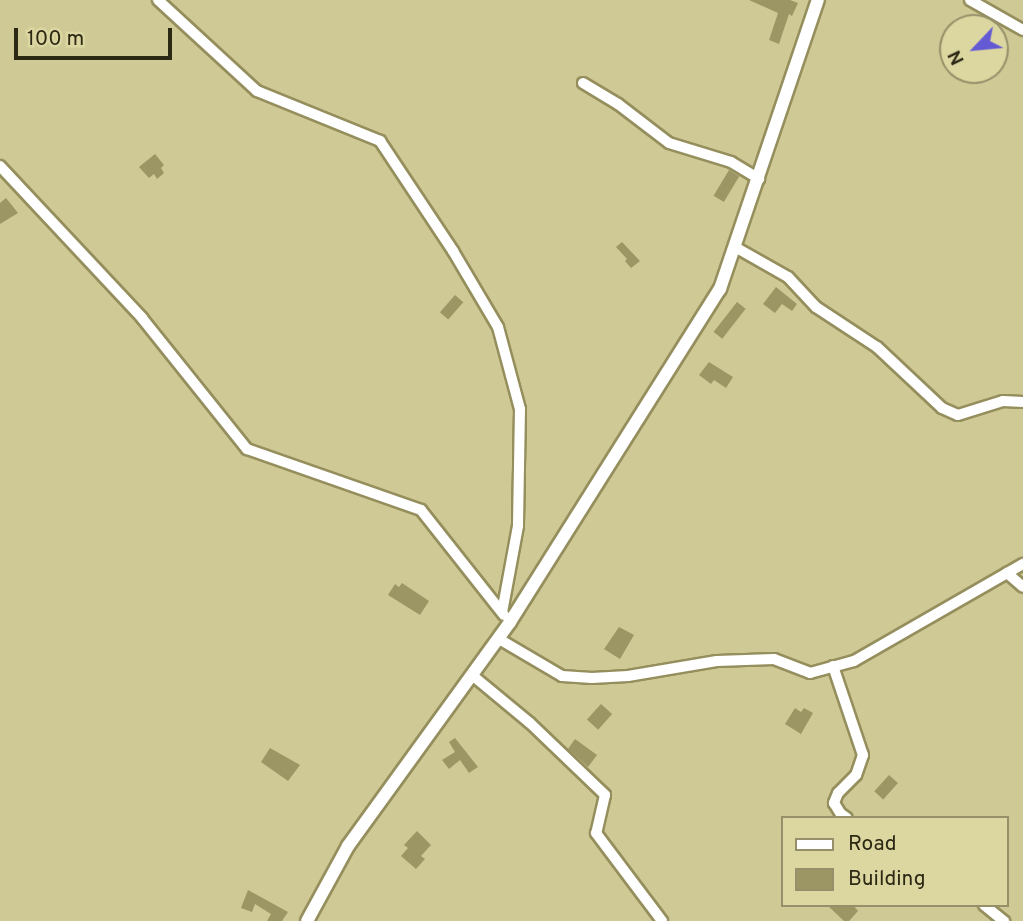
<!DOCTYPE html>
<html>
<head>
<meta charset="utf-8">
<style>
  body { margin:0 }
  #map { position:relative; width:1023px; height:921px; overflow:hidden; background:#cfc995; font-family:Overpass,sans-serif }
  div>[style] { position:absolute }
  .building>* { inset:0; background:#9c9664; transform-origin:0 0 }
  .roads { filter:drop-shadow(2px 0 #958e5d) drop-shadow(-2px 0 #958e5d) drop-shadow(0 2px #958e5d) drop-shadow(0 -2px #958e5d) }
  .minor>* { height:10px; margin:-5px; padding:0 5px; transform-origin:5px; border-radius:5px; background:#fff }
  .tertiary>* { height:12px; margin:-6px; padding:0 6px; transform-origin:6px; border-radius:6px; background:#fff }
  span { translate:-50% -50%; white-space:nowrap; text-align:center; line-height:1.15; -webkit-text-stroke:5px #dcd6a1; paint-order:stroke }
  .legend { position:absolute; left:781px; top:816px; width:228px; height:91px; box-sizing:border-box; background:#dcd6a1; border:2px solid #959069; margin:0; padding:9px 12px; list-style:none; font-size:21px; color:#2b2814 }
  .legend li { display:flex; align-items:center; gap:14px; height:35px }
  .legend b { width:35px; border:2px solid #959069 }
  .north { position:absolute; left:939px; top:14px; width:70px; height:70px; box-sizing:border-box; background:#dcd6a1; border:2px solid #959069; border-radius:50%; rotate:244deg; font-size:19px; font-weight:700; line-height:28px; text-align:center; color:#2b2814 }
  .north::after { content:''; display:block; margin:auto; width:24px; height:32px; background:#645bd4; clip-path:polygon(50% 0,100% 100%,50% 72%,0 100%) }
  .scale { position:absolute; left:14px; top:28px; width:158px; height:32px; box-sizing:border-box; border:4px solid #2b2814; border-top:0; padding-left:9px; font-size:21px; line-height:24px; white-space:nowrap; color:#2b2814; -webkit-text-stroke:5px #dcd6a1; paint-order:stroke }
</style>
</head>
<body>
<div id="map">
  <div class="building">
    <div style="clip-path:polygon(749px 0,790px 0,798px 3px,792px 16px,789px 14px,779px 44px,769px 40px,778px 13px)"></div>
    <div style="clip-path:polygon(155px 154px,164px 165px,161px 168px,164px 173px,157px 179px,154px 174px,149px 178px,139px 167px)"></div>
    <div style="left:729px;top:170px;width:12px;height:30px;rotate:31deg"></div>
    <div style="clip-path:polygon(6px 198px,18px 213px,0 224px,0 203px)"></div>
    <div style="clip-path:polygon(622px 242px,640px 261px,631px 268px,625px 261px,627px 259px,616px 247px)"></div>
    <div style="clip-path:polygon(776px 287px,797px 304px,792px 311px,782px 304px,775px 313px,763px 304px)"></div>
    <div style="left:455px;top:295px;width:11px;height:23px;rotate:41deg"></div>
    <div style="left:737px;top:302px;width:11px;height:38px;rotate:38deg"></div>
    <div style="clip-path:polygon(709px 362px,733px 377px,726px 388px,714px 380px,711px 384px,699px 375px)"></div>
    <div style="clip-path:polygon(402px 583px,429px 601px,420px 615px,388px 595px,395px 584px,399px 587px)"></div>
    <div style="clip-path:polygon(619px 627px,634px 635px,620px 659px,604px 649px)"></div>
    <div style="left:601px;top:704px;width:15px;height:21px;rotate:42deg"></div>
    <div style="clip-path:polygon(795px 708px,801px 712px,804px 708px,813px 713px,801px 734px,785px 724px)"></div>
    <div style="clip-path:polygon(455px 738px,478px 767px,469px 773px,460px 760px,449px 769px,442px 760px,455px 752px,449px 742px)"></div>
    <div style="clip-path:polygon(575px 739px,597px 755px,588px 767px,568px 749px)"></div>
    <div style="clip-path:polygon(270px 748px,300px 765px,288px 781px,261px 762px)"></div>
    <div style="left:889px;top:775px;width:12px;height:22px;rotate:42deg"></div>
    <div style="clip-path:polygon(417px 831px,431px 845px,421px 856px,425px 859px,416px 869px,401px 856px,408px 848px,404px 845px)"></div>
    <div style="clip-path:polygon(248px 890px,288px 912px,282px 921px,267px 921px,271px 914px,255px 904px,252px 912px,241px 908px)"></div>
    <div style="clip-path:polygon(827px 905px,853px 905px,858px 911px,849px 921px,844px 921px)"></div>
  </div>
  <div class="roads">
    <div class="minor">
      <div style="left:158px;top:0;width:134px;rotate:42.6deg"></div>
      <div style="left:257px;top:91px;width:133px;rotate:22.1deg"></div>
      <div style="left:380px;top:141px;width:132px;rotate:56.4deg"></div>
      <div style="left:453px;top:251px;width:88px;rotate:59.4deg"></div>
      <div style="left:498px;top:327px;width:85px;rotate:75deg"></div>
      <div style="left:520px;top:409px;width:117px;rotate:91deg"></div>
      <div style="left:518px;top:526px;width:87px;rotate:100.5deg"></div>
      <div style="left:970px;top:0;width:61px;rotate:29.5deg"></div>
      <div style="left:583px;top:83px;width:41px;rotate:31deg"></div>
      <div style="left:618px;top:104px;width:64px;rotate:37.4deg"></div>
      <div style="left:669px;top:143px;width:65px;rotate:17deg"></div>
      <div style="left:731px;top:162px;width:33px;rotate:31deg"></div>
      <div style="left:0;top:166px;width:208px;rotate:46.9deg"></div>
      <div style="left:142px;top:318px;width:168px;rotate:51.3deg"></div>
      <div style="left:247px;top:449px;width:184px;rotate:19.3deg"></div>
      <div style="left:421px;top:510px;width:134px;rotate:51.7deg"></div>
      <div style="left:735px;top:247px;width:61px;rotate:29.5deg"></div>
      <div style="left:788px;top:277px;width:41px;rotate:47deg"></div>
      <div style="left:816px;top:307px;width:73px;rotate:33.3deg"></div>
      <div style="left:877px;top:347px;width:89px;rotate:43.2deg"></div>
      <div style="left:942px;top:408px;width:17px;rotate:24deg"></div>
      <div style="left:958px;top:415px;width:47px;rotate:-17.3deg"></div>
      <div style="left:1003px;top:401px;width:20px;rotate:3deg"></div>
      <div style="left:1007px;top:573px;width:21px;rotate:41deg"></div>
      <div style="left:499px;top:639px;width:73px;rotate:30.4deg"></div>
      <div style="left:562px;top:676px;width:30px;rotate:4deg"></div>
      <div style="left:592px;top:678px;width:36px;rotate:-3deg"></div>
      <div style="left:628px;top:676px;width:90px;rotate:-9.6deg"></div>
      <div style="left:717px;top:661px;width:57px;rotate:-2deg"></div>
      <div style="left:774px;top:659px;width:39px;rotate:21deg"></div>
      <div style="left:810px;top:673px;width:46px;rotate:-15.3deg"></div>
      <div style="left:854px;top:661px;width:195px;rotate:-29.9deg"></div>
      <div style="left:833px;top:666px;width:94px;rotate:71.4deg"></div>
      <div style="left:863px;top:755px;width:21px;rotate:109deg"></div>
      <div style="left:856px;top:775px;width:25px;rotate:135deg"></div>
      <div style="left:838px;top:793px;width:11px;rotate:112deg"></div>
      <div style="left:834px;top:803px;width:13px;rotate:58deg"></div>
      <div style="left:841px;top:814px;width:7px;rotate:34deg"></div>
      <div style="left:472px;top:675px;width:75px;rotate:39.6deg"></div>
      <div style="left:530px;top:723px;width:104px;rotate:43.8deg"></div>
      <div style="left:605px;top:795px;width:39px;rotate:103deg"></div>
      <div style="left:596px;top:833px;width:110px;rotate:53.1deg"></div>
      <div style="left:984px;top:905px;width:26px;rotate:39deg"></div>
    </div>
    <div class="tertiary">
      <div style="left:307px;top:921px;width:85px;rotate:-61.3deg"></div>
      <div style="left:348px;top:846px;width:276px;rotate:-54.1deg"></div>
      <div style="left:510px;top:622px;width:394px;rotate:-57.8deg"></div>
      <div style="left:720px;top:289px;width:305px;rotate:-71.3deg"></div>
    </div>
  </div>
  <ul class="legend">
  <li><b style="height:9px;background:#fff"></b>Road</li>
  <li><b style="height:19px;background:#9c9664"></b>Building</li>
  </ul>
  <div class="north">N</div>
  <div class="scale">100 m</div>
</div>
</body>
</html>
